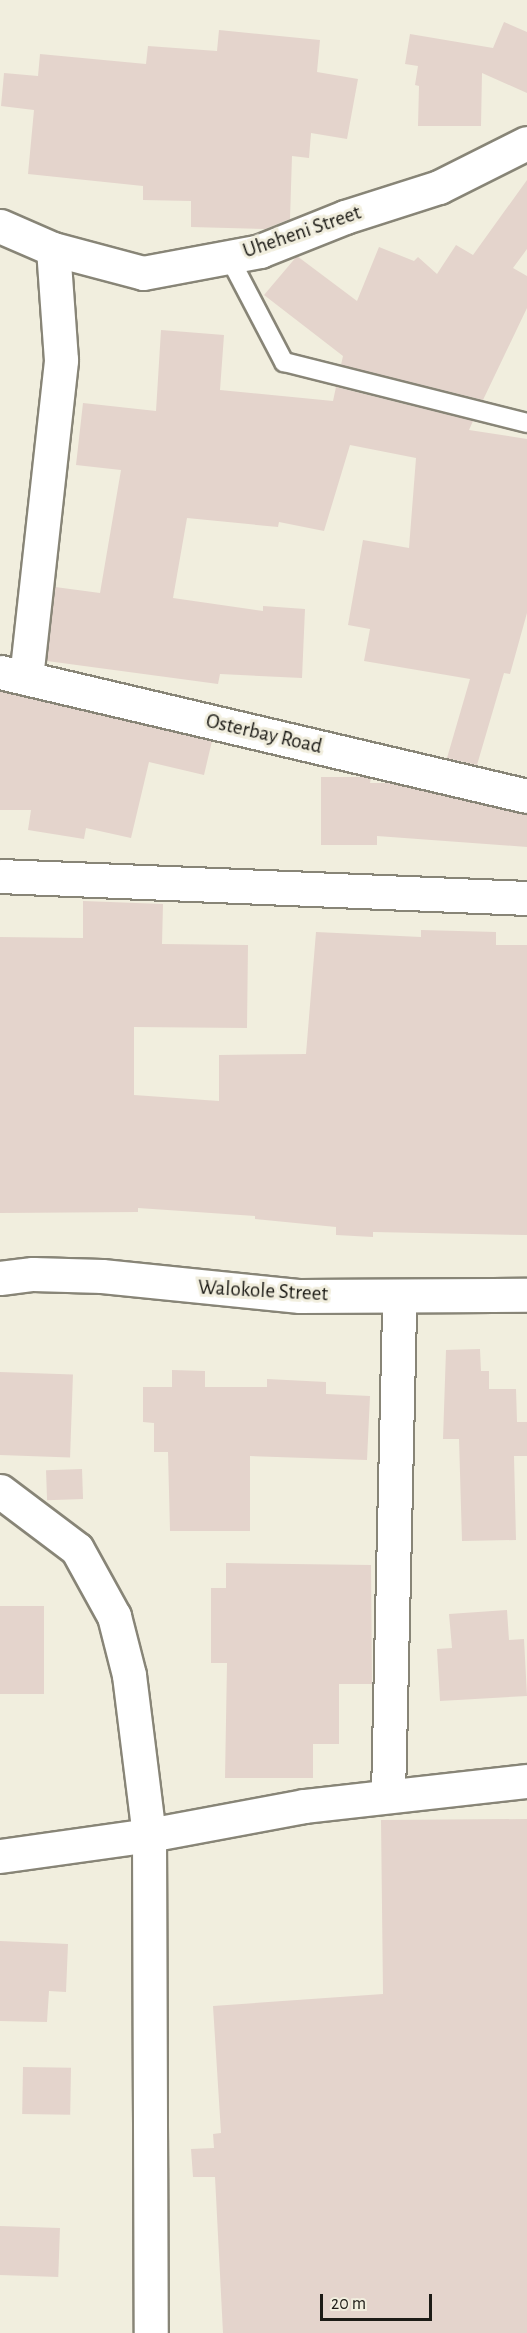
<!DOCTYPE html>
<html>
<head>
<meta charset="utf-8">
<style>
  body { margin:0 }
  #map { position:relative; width:527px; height:2333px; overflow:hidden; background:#f1eede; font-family:"Alegreya Sans",sans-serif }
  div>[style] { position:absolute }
  .building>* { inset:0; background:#e4d4cc; transform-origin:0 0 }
  .roads { filter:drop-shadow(2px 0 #888577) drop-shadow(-2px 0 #888577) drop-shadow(0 2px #888577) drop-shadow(0 -2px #888577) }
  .lane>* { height:18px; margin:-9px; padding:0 9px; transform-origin:9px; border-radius:9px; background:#fff }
  .street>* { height:33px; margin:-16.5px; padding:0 16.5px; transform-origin:16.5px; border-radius:16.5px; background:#fff }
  span { translate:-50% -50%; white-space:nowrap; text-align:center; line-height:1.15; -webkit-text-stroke:6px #f1eede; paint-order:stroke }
  .street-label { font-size:21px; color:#1c1b16 }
  .scale { position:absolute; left:320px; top:2294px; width:112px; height:27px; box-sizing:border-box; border:3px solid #1c1b16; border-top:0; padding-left:8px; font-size:18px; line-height:21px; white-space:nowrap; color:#1c1b16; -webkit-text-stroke:4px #f1eede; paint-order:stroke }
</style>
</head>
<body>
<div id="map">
  <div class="building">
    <div style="clip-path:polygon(504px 22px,527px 32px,527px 93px,482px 73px,481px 126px,418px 126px,419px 86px,415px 85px,418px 66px,405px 64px,410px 34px,493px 48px)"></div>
    <div style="clip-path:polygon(219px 30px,320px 40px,317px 72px,358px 79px,347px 139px,311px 133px,309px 158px,292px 156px,290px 219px,265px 229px,191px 227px,191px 201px,143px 200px,143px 186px,28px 174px,34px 110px,1px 106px,4px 73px,38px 76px,40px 54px,146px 64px,148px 46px,217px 51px)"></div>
    <div style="clip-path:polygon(527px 180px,527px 249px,513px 268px,527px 276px,527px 308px,483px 400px,341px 365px,343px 356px,264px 295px,297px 256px,357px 301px,379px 247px,414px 261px,418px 257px,437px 274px,456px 245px,473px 255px)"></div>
    <div style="clip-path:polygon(161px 330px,224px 335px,220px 390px,333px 401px,336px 387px,473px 421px,469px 430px,527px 439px,527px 613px,510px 674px,504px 673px,477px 765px,447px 758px,470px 679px,364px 661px,370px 629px,348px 625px,363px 540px,409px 548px,416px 458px,350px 445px,324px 531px,279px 522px,278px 527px,187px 518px,173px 598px,263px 611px,263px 606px,305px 609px,302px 678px,220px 674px,218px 684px,47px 661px,55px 587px,100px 593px,121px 470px,76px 465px,83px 403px,156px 411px)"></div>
    <div style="clip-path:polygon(0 691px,212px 741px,204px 775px,149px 762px,131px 838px,86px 828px,84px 839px,28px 830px,31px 810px,0 810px)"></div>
    <div style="clip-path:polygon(321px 777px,366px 777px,371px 778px,370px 783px,388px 783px,527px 814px,527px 847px,377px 836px,377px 845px,321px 845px)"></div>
    <div style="clip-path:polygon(83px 901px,163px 904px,162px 944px,248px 945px,247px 1028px,134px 1027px,134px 1095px,219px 1101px,219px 1055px,306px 1054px,316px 932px,421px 937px,421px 930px,496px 932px,496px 945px,527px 945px,527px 1235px,373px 1232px,373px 1237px,336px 1235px,336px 1227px,255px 1219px,255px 1216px,138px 1208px,138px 1212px,0 1213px,0 937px,83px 938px)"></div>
    <div style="clip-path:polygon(480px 1349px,481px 1371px,489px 1371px,489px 1389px,516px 1389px,517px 1422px,527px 1422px,527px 1456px,514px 1456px,516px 1540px,462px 1541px,459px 1439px,443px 1439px,446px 1350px)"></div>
    <div style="clip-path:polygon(172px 1370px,205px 1371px,205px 1387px,267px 1387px,267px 1379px,326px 1382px,326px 1394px,370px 1396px,367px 1460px,250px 1456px,250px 1531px,170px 1531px,168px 1452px,154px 1452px,154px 1423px,143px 1422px,143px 1387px,172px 1387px)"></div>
    <div style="left:0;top:1372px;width:73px;height:83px;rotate:2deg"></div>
    <div style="left:82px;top:1469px;width:30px;height:36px;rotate:88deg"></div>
    <div style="clip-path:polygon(226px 1563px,371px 1565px,372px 1684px,339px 1684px,339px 1744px,313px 1744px,313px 1778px,225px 1778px,227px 1663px,211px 1663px,211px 1588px,226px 1588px)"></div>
    <div style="left:0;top:1606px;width:44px;height:88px"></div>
    <div style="clip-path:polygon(507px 1610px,509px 1640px,524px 1639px,527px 1696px,440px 1701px,437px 1649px,452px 1648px,449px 1614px)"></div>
    <div style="clip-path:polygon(527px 1819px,527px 2333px,223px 2333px,215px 2177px,193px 2177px,191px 2149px,214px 2148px,213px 2134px,221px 2133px,213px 2006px,383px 1994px,381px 1820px)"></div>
    <div style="clip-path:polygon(0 1941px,68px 1944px,66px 1992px,49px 1991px,47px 2022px,0 2021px)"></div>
    <div style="left:23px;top:2067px;width:48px;height:47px;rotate:1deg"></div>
    <div style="left:0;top:2226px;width:60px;height:49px;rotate:2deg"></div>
  </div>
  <div class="roads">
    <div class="lane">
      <div style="left:229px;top:257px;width:119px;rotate:62.4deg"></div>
      <div style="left:284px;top:362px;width:251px;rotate:14.1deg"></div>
    </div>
    <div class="street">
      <div style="left:0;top:226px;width:58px;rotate:23.5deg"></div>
      <div style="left:53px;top:249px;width:93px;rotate:14.9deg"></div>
      <div style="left:143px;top:273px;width:119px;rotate:-10.6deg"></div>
      <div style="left:260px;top:251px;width:92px;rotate:-21.8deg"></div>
      <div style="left:345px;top:217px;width:99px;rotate:-17.7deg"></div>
      <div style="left:439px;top:187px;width:98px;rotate:-26.6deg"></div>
      <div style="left:0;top:672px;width:541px;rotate:13.24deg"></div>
      <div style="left:26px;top:678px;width:320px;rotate:-83.7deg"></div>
      <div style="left:61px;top:360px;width:111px;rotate:-94.1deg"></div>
      <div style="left:0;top:876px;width:527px;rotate:2.39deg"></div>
      <div style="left:0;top:1278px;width:33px;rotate:-7deg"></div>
      <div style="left:33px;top:1274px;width:69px;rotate:1.7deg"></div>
      <div style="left:102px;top:1276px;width:199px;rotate:5.8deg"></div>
      <div style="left:300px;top:1296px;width:227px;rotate:-0.3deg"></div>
      <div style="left:0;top:1491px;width:96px;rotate:37deg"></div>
      <div style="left:77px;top:1549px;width:77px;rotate:61.1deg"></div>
      <div style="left:114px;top:1616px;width:61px;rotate:75.7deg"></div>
      <div style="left:129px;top:1675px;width:161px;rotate:82.9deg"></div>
      <div style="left:149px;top:1835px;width:498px;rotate:89.8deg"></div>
      <div style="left:388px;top:1795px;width:499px;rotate:-88.7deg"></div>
      <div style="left:0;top:1856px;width:150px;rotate:-8deg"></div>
      <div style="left:149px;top:1835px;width:158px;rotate:-10.6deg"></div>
      <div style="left:304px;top:1806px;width:224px;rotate:-6.4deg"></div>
    </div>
  </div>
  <div class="street-label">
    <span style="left:302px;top:232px;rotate:-19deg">Uheheni Street</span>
    <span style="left:264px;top:734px;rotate:13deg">Osterbay Road</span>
    <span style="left:263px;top:1291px;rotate:3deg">Walokole Street</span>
  </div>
  <div class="scale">20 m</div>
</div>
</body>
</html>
